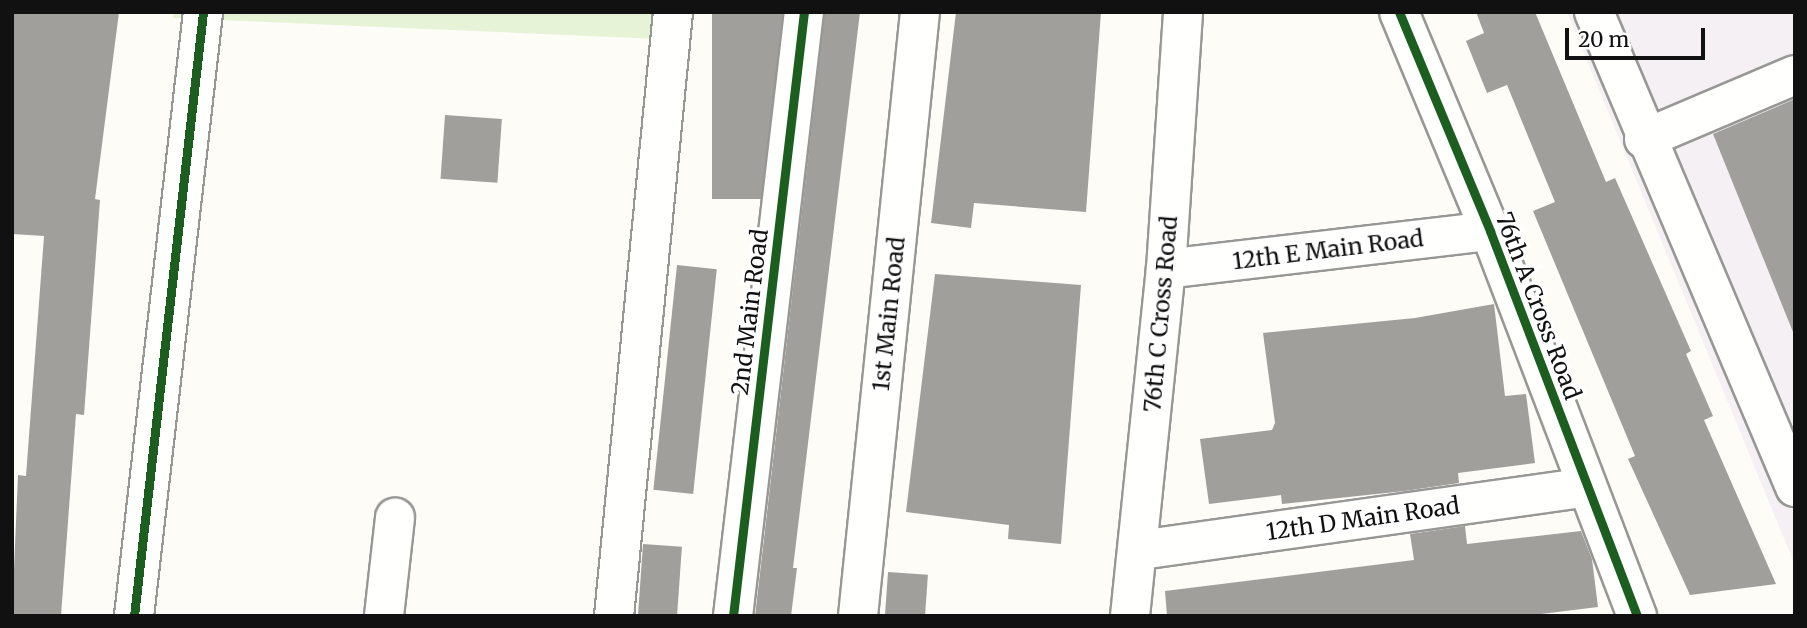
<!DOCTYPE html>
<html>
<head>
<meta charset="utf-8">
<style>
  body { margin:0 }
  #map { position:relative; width:1807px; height:628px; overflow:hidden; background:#fdfcf7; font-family:Merriweather,serif }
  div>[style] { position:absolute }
  .industrial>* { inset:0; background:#f5f0f3 }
  .green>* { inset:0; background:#e7f3d7 }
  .building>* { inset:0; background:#a19f9c; transform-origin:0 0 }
  .roads { filter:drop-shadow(2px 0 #979795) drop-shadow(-2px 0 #979795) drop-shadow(0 2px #979795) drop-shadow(0 -2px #979795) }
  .minor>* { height:38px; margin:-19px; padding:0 19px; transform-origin:19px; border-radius:19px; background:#fffffe }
  .cycleway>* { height:9px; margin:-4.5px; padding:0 4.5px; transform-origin:4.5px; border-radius:4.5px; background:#1b5e20 }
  span { translate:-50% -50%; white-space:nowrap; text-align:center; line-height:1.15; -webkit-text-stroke:7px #fff; paint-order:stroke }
  .street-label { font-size:23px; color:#111 }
  .frame { position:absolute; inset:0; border:14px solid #111; pointer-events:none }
  .scale { position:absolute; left:1565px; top:28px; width:140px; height:32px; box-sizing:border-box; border:4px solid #111; border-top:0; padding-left:9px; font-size:21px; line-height:24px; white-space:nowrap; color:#111; -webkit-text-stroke:5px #fff; paint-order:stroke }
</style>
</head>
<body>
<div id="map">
  <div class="industrial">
    <div style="clip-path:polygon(1567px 12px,1795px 12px,1795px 565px)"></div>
  </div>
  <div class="green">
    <div style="clip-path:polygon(174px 12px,661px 12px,660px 39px,173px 18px)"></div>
  </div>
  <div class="building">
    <div style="clip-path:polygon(12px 12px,119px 12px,95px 199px,100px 200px,84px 415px,76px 414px,61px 616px,12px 616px,18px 475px,26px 476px,44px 236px,12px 234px)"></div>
    <div style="left:712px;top:12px;width:70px;height:187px"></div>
    <div style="clip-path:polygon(825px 12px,860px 12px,793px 568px,797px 568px,791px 616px,755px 616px)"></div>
    <div style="clip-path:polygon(956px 12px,1101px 12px,1086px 212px,974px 203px,971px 228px,931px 223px)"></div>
    <div style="clip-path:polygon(1476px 12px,1535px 12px,1606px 182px,1615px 178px,1691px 351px,1686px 354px,1713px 416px,1704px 420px,1776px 584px,1690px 595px,1628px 459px,1635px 456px,1533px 211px,1555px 202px,1507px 85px,1487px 93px,1466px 41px,1484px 33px)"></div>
    <div style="clip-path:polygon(1795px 99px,1795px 332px,1793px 332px,1713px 134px)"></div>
    <div style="left:445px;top:115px;width:57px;height:64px;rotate:4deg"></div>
    <div style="left:677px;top:265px;width:40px;height:226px;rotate:6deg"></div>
    <div style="clip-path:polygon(935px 274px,1081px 285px,1061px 544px,1008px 539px,1009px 525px,906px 512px)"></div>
    <div style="clip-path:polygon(1494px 304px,1505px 396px,1526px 394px,1535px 463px,1458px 473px,1459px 483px,1405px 491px,1282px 504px,1281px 495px,1209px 504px,1200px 439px,1272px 430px,1275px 423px,1263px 333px,1415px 318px)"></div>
    <div style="clip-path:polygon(1465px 526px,1467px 544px,1581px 531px,1592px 559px,1598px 607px,1525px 616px,1167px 616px,1165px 591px,1414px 560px,1410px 534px)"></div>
    <div style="left:643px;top:544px;width:39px;height:72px;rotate:4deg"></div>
    <div style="left:888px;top:572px;width:40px;height:44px;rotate:4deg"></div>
  </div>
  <div class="roads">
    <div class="minor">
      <div style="left:1399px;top:12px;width:237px;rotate:67.4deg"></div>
      <div style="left:1490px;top:231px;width:412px;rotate:69.1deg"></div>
      <div style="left:1594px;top:12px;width:516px;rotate:67.06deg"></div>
      <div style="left:1644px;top:139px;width:164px;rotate:-23deg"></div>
      <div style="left:1166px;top:269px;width:326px;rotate:-6.7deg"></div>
      <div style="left:1140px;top:550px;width:451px;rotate:-8deg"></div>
      <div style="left:134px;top:616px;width:608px;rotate:-83.48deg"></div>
      <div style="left:384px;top:616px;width:99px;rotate:-83.6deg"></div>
      <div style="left:614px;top:616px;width:607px;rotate:-84.42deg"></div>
      <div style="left:733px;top:616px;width:608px;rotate:-83.3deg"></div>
      <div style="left:858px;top:616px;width:607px;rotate:-84.14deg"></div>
      <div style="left:1130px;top:616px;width:349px;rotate:-84.1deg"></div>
      <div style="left:1166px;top:269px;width:258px;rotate:-86.2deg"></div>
    </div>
  </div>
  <div class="cycleway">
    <div style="left:1399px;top:12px;width:237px;rotate:67.4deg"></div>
    <div style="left:1490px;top:231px;width:412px;rotate:69.1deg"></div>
    <div style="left:134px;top:616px;width:608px;rotate:-83.48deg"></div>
    <div style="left:733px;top:616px;width:608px;rotate:-83.3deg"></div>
  </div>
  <div class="street-label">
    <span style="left:1328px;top:250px;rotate:-7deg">12th E Main Road</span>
    <span style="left:1538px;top:306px;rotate:69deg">76th A Cross Road</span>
    <span style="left:750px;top:312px;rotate:-83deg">2nd Main Road</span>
    <span style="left:889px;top:314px;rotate:-84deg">1st Main Road</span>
    <span style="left:1161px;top:314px;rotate:-85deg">76th C Cross Road</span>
    <span style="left:1363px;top:519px;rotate:-8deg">12th D Main Road</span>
  </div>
  <div class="frame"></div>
  <div class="scale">20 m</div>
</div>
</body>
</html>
